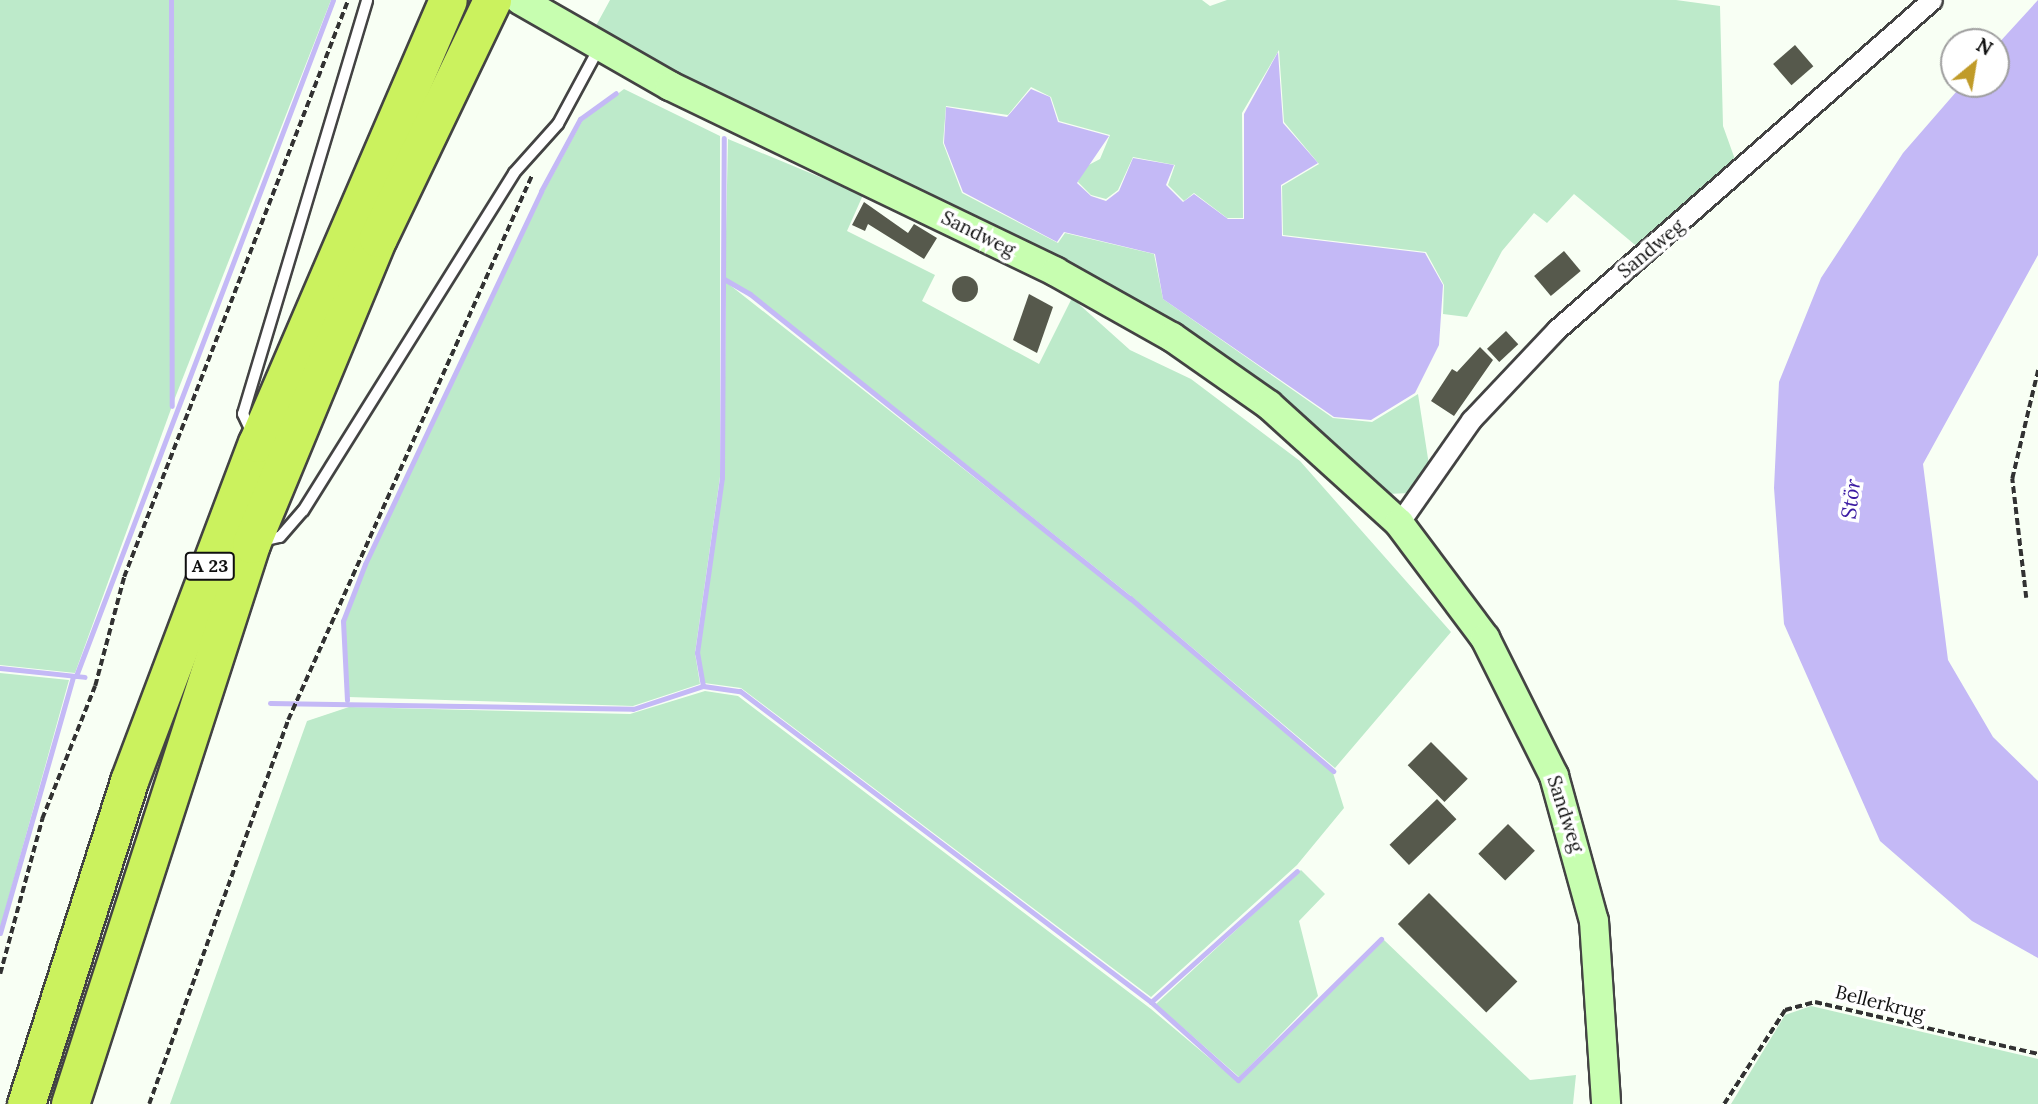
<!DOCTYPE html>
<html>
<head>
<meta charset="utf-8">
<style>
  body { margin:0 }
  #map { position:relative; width:2038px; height:1104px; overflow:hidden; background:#f8fff4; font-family:Lora,serif }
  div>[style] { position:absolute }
  .green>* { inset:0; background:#bdeaca }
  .water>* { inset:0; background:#c4b9f6 }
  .stream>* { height:5px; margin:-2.5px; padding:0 2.5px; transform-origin:2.5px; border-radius:2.5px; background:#c4b9f6 }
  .building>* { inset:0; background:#56594c; transform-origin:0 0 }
  .round { border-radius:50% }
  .path>* { height:3.5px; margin-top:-1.75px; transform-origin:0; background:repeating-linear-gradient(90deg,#323232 0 7px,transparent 0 10.5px) }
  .roads { filter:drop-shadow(2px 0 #434343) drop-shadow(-2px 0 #434343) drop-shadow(0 2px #434343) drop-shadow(0 -2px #434343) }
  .lane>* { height:10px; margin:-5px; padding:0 5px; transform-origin:5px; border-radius:5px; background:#fff }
  .street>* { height:19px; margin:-9.5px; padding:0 9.5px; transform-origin:9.5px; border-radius:9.5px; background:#fff }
  .secondary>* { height:28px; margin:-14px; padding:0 14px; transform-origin:14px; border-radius:14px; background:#c7feb0 }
  .highway>* { height:37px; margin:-18.5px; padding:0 18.5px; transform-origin:18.5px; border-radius:18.5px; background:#cbf25e }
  span { translate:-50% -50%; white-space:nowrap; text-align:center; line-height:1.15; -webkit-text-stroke:7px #fff; paint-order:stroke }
  .shield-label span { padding:2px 5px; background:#fff; border:2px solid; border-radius:5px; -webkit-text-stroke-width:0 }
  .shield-label { font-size:18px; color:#101010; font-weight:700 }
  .street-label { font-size:19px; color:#101010 }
  .water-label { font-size:21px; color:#3a19a2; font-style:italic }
  .north { position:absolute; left:1940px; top:28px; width:70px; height:70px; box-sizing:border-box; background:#fff; border:2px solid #9f9f9f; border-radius:50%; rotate:30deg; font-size:19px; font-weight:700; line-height:28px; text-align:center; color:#101010 }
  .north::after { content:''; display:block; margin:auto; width:24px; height:32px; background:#c09b29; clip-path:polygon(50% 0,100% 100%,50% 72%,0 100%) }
</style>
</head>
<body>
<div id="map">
  <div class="green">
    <div style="clip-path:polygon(0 0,170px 0,171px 409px,75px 673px,0 665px)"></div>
    <div style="clip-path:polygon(172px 0,331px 0,173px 403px,168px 307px)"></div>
    <div style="clip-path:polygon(610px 0,1202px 0,1210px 6px,1227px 0,1676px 0,1720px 6px,1723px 126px,1737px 165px,1640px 249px,1574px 194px,1547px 223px,1534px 213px,1502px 251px,1467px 317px,1443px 314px,1444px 285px,1426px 252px,1283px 235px,1282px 186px,1319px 164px,1284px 122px,1279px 50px,1242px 113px,1243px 218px,1227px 218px,1194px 193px,1184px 201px,1168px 185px,1175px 165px,1133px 157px,1118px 190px,1106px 199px,1091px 195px,1078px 182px,1083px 168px,1100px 159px,1110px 135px,1059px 121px,1051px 97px,1031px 87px,1008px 115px,946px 106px,943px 143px,962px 193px,1058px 243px,1065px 233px,1154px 254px,1163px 299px,1333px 418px,1372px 422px,1418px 394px,1429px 465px,1410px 493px,1387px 494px,1302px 416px,1186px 330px,1059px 259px,592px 33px)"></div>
    <div style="clip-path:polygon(624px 89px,720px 136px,720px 477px,695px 653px,700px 684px,633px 706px,348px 697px,345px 623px,367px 565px,543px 193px,582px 121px)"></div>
    <div style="clip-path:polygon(728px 139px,863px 195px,847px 231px,935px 275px,922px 301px,1039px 364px,1072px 298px,1130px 350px,1191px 379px,1300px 461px,1451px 632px,1335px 768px,1131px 596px,751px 293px,725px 279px)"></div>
    <div style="clip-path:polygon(726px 282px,1129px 599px,1333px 773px,1344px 808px,1297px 865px,1151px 997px,741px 688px,704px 683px,699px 654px,724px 478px)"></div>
    <div style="clip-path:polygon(0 673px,69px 680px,0 929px)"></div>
    <div style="clip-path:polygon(705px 691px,738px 696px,1151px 1009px,1239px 1083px,1384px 940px,1530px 1080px,1576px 1075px,1573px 1104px,170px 1104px,307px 721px,349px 707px,630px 714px)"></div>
    <div style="clip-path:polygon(1301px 870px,1325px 894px,1299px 921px,1318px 996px,1239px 1077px,1156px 1004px)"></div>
    <div style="clip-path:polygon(1811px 1006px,2038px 1059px,2038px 1104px,1731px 1104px,1785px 1015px)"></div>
  </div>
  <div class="water">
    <div style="clip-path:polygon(2038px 0,2038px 255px,1923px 464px,1948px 660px,1993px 737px,2038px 781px,2038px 958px,1972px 921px,1880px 841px,1784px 624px,1774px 488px,1779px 382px,1821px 278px,1903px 153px,1963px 84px,1996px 84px,1996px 46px)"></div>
    <div style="clip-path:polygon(1278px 52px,1283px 123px,1318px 163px,1281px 185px,1282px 236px,1425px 253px,1443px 285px,1439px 345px,1415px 393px,1371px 420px,1334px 417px,1163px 299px,1155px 254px,1064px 232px,1057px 242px,963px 192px,944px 143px,946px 107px,1007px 117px,1031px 89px,1050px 97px,1058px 122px,1109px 136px,1077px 183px,1091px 196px,1106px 201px,1119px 191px,1133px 158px,1174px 165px,1166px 185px,1183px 202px,1194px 194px,1228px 219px,1244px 219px,1244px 114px)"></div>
  </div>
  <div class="stream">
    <div style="left:171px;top:0;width:406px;rotate:89.9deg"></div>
    <div style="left:724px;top:279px;width:30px;rotate:30deg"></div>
    <div style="left:750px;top:294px;width:487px;rotate:38.7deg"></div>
    <div style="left:1130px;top:598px;width:267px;rotate:40.4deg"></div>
    <div style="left:0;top:668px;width:85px;rotate:6deg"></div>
    <div style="left:76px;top:676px;width:723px;rotate:-69.18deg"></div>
    <div style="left:703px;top:686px;width:34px;rotate:-100deg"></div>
    <div style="left:697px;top:653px;width:177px;rotate:-81.9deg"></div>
    <div style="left:722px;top:478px;width:340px;rotate:-89.7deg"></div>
    <div style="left:347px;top:700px;width:79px;rotate:-92.9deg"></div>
    <div style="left:343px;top:621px;width:61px;rotate:-68.9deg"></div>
    <div style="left:365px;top:564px;width:412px;rotate:-64.7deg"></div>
    <div style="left:541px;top:191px;width:82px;rotate:-61.6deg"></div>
    <div style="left:580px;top:119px;width:44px;rotate:-35.8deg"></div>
    <div style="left:270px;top:703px;width:363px;rotate:0.9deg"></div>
    <div style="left:633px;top:709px;width:74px;rotate:-18.2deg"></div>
    <div style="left:703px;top:686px;width:37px;rotate:8deg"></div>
    <div style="left:740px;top:691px;width:515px;rotate:37.11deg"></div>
    <div style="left:1151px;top:1002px;width:196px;rotate:-41.9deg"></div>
    <div style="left:0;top:933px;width:267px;rotate:-74.1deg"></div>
    <div style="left:1151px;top:1002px;width:117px;rotate:41.9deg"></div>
    <div style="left:1238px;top:1080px;width:201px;rotate:-44.6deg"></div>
  </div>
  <div class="building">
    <div style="left:1795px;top:45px;width:28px;height:29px;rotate:49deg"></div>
    <div style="clip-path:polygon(864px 202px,908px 233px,914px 224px,937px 238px,924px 259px,868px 224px,865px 231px,852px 225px)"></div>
    <div style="left:1564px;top:251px;width:26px;height:39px;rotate:50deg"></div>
    <div class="round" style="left:952px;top:276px;width:26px;height:26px"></div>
    <div style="clip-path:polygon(1029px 294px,1053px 307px,1037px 353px,1013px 340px)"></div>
    <div style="left:1506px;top:331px;width:18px;height:26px;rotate:47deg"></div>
    <div style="clip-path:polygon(1480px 347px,1493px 360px,1454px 416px,1431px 401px,1452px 369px,1457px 372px)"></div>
    <div style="left:1431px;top:742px;width:52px;height:33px;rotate:45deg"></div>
    <div style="left:1437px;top:799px;width:28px;height:66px;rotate:46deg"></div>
    <div style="left:1508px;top:824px;width:38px;height:42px;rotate:45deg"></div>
    <div style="left:1429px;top:893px;width:125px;height:44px;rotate:45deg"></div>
  </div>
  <div class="path">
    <div style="left:2026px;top:598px;width:120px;rotate:-96.7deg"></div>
    <div style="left:2012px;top:479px;width:112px;rotate:-76.6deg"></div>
    <div style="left:0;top:974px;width:161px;rotate:-74.8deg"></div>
    <div style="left:42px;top:819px;width:143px;rotate:-68.3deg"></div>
    <div style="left:95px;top:686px;width:113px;rotate:-75.1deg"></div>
    <div style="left:124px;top:577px;width:619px;rotate:-68.78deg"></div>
    <div style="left:149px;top:1104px;width:408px;rotate:-70.1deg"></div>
    <div style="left:288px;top:720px;width:597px;rotate:-65.88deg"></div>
    <div style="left:1724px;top:1104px;width:112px;rotate:-57deg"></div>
    <div style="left:1785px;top:1010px;width:31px;rotate:-15deg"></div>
    <div style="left:1815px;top:1002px;width:229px;rotate:13.1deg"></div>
  </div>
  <div class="roads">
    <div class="lane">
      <div style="left:251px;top:431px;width:19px;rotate:-115deg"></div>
      <div style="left:243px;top:414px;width:432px;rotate:-73.3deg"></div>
      <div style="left:262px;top:541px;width:18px;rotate:-13deg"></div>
      <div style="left:280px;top:537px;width:35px;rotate:-49deg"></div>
      <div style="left:303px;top:511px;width:398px;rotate:-58deg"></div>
      <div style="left:514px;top:173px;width:66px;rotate:-48.1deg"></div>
      <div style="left:558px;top:124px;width:86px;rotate:-61.7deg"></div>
    </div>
    <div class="street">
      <div style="left:1399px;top:523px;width:126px;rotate:-55deg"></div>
      <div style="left:1471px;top:420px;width:124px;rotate:-46.6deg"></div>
      <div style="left:1556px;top:330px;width:500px;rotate:-41.3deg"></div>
    </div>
    <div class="secondary">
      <div style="left:520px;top:0;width:173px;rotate:29.8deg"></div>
      <div style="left:670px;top:86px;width:428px;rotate:25.7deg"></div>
      <div style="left:1056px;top:272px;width:133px;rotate:29.3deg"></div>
      <div style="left:1172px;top:337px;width:118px;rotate:35deg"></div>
      <div style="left:1269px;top:405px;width:176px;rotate:42.2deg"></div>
      <div style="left:1399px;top:523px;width:144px;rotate:53.2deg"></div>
      <div style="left:1485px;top:638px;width:154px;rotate:63.4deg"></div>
      <div style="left:1554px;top:776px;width:150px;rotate:74.6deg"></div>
      <div style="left:1594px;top:921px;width:183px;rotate:86.2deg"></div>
    </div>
    <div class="highway">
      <div style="left:26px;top:1104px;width:339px;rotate:-72.3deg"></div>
      <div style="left:129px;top:781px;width:361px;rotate:-69.3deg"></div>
      <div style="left:257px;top:443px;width:482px;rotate:-66.7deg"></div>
      <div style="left:70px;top:1104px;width:589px;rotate:-72.09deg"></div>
      <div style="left:251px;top:544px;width:331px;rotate:-67.5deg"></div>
      <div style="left:378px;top:238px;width:264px;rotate:-64.4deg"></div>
    </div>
  </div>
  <div class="shield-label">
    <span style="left:210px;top:566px">A 23</span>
  </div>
  <div class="street-label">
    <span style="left:978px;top:234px;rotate:26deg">Sandweg</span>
    <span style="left:1651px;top:249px;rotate:-40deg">Sandweg</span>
    <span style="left:1565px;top:814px;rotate:72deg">Sandweg</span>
    <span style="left:1880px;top:1003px;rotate:14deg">Bellerkrug</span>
  </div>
  <div class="water-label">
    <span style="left:1851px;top:499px;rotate:-83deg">Stör</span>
  </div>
  <div class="north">N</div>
</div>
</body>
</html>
